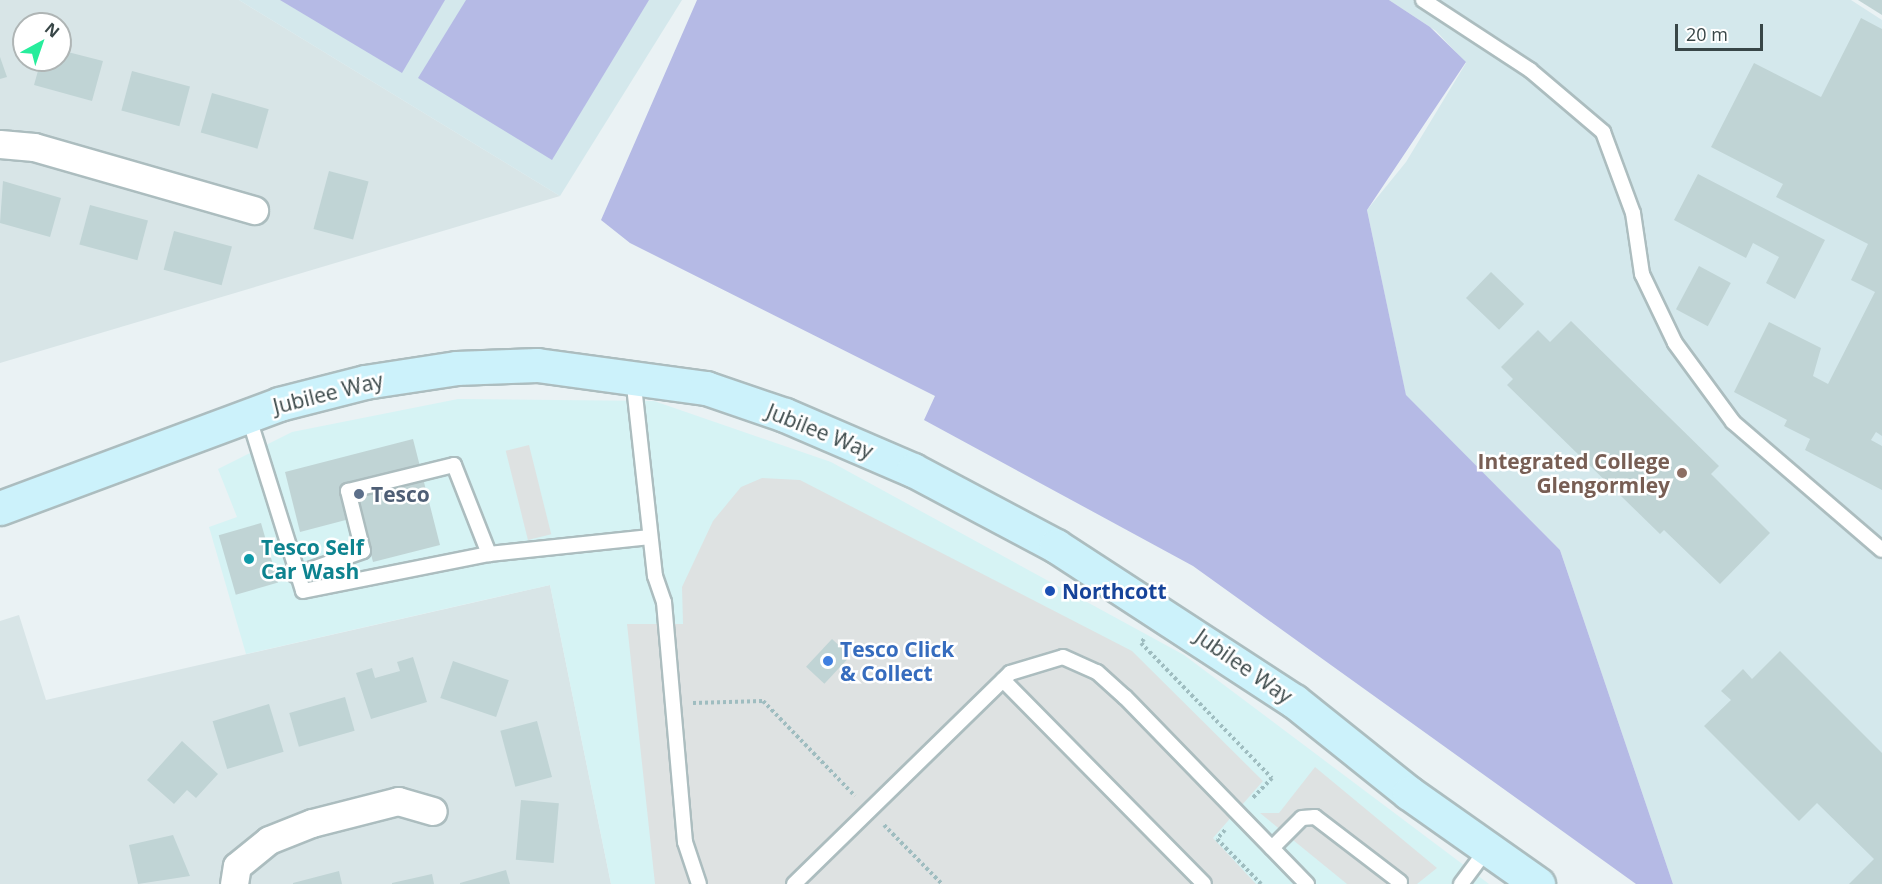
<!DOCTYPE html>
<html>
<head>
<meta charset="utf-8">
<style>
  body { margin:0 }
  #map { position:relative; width:1882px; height:884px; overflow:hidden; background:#eaf2f4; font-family:"Open Sans",sans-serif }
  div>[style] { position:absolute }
  .residential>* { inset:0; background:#d8e5e7 }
  .commercial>* { inset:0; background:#d6f3f4 }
  .education>* { inset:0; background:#d4e8ec }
  .green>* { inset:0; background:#b5bae5 }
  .parking>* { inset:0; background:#dee2e2; transform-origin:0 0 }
  .building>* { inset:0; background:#c0d4d5; transform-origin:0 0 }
  .path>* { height:4px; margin-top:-2px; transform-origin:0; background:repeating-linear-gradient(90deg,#9fbdc0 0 3px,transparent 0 6px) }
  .roads { filter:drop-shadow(2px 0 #acbdbf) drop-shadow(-2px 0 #acbdbf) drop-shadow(0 2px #acbdbf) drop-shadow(0 -2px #acbdbf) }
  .lane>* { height:14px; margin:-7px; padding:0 7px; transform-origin:7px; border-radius:7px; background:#fff }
  .street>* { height:27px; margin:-13.5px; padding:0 13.5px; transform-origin:13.5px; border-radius:13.5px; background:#fff }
  .secondary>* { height:33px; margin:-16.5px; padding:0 16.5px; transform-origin:16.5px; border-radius:16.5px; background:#ccf2fb }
  .dots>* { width:16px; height:16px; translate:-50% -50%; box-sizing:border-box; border:3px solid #fff; border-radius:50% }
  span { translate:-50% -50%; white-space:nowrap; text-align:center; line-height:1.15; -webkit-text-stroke:5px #fff; paint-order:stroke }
  .street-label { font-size:21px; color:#384647 }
  .education-label { font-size:21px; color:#785e54; font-weight:700 }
  .right { translate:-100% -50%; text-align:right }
  .service-label { font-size:21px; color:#4e5e75; font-weight:700 }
  .left { translate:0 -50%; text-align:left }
  .culture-label { font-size:21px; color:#0d838f; font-weight:700 }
  .transit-label { font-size:21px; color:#164399; font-weight:700 }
  .shop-label { font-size:21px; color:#366cbe; font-weight:700 }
  .north { position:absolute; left:12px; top:12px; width:60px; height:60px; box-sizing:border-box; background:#fff; border:2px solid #afb5b5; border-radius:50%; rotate:40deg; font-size:16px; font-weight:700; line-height:24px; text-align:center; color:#384647 }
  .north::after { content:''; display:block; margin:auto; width:21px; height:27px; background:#27ed9c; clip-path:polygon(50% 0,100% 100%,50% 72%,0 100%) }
  .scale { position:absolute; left:1675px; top:24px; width:88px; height:27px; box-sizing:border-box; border:3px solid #384647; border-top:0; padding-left:8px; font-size:18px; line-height:21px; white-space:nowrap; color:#384647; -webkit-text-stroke:4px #fff; paint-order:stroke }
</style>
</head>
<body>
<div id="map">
  <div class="residential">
    <div style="clip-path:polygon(evenodd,0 0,239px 0,560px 196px,0 363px,0 0,24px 24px,60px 24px,60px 60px,24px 60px,24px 24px)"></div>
    <div style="clip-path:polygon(550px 585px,611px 884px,0 884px,0 621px,19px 615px,46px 700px)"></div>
  </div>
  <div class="commercial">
    <div style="clip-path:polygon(458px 399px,654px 401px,831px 462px,1184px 655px,1489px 884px,611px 884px,550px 585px,246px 654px,209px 527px,237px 517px,218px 469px,292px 432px)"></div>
  </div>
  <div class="education">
    <div style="clip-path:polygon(239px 0,682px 0,560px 196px)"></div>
    <div style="clip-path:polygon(1389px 0,1851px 0,1882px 20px,1882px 884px,1673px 884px,1560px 550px,1406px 396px,1367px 210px,1406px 162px,1466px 63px,1436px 31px)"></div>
  </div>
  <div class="green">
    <div style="clip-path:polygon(280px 0,445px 0,402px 73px)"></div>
    <div style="clip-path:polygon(466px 0,649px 0,552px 160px,418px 78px)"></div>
    <div style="clip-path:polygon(697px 0,1389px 0,1430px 27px,1466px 62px,1367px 210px,1406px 395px,1560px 550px,1673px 884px,1636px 884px,1193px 566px,924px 420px,935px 396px,630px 243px,601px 220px)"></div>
  </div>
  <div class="parking">
    <div style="left:529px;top:445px;width:92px;height:24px;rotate:76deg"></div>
    <div style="clip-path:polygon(762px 478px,800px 480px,1132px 651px,1263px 781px,1213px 838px,1256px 884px,655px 884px,627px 624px,683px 624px,682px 587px,713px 521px,741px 487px)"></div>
    <div style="clip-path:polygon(1315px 767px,1437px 868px,1417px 884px,1347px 884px,1260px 813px,1279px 813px)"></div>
  </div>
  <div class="building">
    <div style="clip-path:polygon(1858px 0,1882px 0,1882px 15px)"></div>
    <div style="clip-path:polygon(1861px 18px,1882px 29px,1882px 436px,1876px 432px,1871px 440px,1882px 446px,1882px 490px,1805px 450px,1810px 439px,1784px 426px,1787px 420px,1734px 392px,1769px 322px,1821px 348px,1813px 376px,1828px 384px,1875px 292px,1851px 280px,1868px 244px,1776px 197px,1783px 184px,1711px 147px,1754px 63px,1821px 97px)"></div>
    <div style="clip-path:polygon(60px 50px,103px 61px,92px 101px,34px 85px,41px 60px,60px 60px)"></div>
    <div style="clip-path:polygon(0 57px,7px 77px,0 79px)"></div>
    <div style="left:132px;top:71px;width:60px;height:41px;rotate:15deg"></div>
    <div style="left:212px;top:93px;width:59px;height:41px;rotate:16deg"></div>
    <div style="left:329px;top:171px;width:41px;height:60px;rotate:15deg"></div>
    <div style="clip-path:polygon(1698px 174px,1825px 240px,1795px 299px,1766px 283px,1779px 257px,1753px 243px,1746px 258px,1674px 220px)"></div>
    <div style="clip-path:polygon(3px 181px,61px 198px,50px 237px,0 223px)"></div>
    <div style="left:90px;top:205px;width:60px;height:41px;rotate:15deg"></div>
    <div style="left:174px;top:231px;width:60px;height:40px;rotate:15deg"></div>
    <div style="left:1699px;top:266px;width:36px;height:49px;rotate:28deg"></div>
    <div style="left:1491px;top:272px;width:46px;height:36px;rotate:44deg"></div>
    <div style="clip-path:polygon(1571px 321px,1719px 466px,1711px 474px,1770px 533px,1720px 584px,1664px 530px,1660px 534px,1507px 385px,1513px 379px,1501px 367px,1538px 330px,1550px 342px)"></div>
    <div style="clip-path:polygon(413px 439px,440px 545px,373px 562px,361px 516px,300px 532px,285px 472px)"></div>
    <div style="left:261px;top:523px;width:62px;height:44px;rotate:74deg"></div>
    <div style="left:832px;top:639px;width:25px;height:38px;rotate:43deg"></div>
    <div style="clip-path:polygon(1780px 651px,1882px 753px,1882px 884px,1849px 884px,1874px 859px,1817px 803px,1799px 821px,1704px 726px,1731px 700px,1721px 691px,1743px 669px,1752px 679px)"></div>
    <div style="clip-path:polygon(413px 657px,427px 702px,371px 719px,356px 673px,372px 668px,375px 678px,400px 671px,397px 662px)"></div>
    <div style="left:453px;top:661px;width:59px;height:39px;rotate:19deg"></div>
    <div style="left:345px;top:697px;width:35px;height:58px;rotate:74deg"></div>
    <div style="left:269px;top:704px;width:50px;height:59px;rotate:73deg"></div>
    <div style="left:537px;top:721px;width:58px;height:38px;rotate:75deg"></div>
    <div style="clip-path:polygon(182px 741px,218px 774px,196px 798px,187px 790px,174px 804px,147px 780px)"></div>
    <div style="left:521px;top:800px;width:38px;height:60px;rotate:5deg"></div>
    <div style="clip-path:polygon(173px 835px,190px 876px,138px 884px,129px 845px)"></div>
    <div style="clip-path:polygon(506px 870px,510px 884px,460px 884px,460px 883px)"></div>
    <div style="clip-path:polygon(339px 871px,342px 884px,293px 884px,293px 883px)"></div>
    <div style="clip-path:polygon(432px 874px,434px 884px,392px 884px,392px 883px)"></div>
  </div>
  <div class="path">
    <div style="left:1144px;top:639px;width:5px;rotate:127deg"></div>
    <div style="left:1141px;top:643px;width:188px;rotate:45.9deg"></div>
    <div style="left:1272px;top:778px;width:28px;rotate:134deg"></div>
    <div style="left:693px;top:703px;width:70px;rotate:-1.6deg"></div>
    <div style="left:763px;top:701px;width:132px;rotate:45.9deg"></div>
    <div style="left:884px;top:825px;width:83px;rotate:45.5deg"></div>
    <div style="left:1225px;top:830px;width:12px;rotate:132deg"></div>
    <div style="left:1217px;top:839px;width:63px;rotate:45.6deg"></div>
  </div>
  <div class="roads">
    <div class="lane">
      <div style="left:1423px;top:0;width:128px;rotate:33.2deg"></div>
      <div style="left:1530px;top:70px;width:96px;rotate:40.3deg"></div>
      <div style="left:1603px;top:132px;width:86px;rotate:69.7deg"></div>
      <div style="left:1633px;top:213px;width:62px;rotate:81.6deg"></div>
      <div style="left:1642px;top:274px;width:76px;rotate:64.4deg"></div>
      <div style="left:1675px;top:343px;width:98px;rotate:53.7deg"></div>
      <div style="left:1733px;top:422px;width:196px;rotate:40.7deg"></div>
      <div style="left:633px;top:377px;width:200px;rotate:83.7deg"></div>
      <div style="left:655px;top:576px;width:28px;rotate:71deg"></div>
      <div style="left:664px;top:602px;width:241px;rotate:85deg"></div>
      <div style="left:685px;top:842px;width:44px;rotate:71.6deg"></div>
      <div style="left:248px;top:415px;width:184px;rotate:72.6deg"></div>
      <div style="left:303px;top:591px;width:190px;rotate:-11.3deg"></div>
      <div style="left:489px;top:554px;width:162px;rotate:-6deg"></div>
      <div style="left:295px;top:575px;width:72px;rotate:-19.4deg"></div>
      <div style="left:363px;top:551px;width:62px;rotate:-104deg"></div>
      <div style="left:348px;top:491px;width:109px;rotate:-13.8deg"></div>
      <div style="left:454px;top:465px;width:96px;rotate:68.5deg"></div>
      <div style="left:1003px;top:680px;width:286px;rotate:45.4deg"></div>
      <div style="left:1272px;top:848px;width:42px;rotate:-45deg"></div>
      <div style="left:1302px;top:818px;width:13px;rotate:-4deg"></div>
      <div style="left:1315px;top:817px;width:107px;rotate:37.4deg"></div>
      <div style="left:794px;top:884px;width:302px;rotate:-44.3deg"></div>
      <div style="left:1010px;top:673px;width:55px;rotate:-16.8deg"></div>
      <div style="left:1063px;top:657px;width:37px;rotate:24deg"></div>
      <div style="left:1097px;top:672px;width:38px;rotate:42deg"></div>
      <div style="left:1125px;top:697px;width:261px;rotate:45.8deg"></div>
      <div style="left:1461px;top:884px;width:44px;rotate:-53.4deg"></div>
    </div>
    <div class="street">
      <div style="left:0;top:144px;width:34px;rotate:5deg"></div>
      <div style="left:34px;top:147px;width:229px;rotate:16deg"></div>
      <div style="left:234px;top:884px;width:18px;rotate:-81deg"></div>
      <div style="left:237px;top:866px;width:41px;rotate:-39.1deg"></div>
      <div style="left:269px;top:840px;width:46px;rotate:-21.6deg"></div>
      <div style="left:312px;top:823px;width:89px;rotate:-14.3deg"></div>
      <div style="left:398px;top:801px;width:36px;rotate:16deg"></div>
    </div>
    <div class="secondary">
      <div style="left:0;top:508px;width:298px;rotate:-20.4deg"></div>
      <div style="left:279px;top:404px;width:89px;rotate:-14.3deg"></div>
      <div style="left:365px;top:382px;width:92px;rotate:-8.7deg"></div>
      <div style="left:456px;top:368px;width:81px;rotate:-2.1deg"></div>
      <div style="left:537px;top:365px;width:171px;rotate:7.8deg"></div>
      <div style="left:706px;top:388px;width:83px;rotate:18.9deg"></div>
      <div style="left:785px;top:415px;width:139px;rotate:23.3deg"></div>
      <div style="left:913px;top:470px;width:162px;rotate:28deg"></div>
      <div style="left:1056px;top:546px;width:284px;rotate:33.1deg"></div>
      <div style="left:1294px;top:701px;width:147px;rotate:38.7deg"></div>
      <div style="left:1409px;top:793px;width:158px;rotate:35.2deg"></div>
    </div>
  </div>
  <div class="dots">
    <div style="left:1682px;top:473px;background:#8d6e63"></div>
    <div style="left:359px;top:494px;background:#5c6f8a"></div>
    <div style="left:249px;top:559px;background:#0f9aa8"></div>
    <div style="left:1050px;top:591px;background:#1a4fb4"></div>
    <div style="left:828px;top:661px;background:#3f7fe0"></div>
  </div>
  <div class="street-label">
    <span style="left:328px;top:393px;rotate:-14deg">Jubilee Way</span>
    <span style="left:820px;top:431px;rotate:22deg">Jubilee Way</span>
    <span style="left:1244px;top:666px;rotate:35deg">Jubilee Way</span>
  </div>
  <div class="education-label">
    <span class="right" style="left:1670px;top:473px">Integrated College<br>Glengormley</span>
  </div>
  <div class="service-label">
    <span class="left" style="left:371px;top:494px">Tesco</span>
  </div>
  <div class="culture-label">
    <span class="left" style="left:261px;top:559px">Tesco Self<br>Car Wash</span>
  </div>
  <div class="transit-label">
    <span class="left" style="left:1062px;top:591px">Northcott</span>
  </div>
  <div class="shop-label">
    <span class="left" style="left:840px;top:661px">Tesco Click<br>&amp; Collect</span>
  </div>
  <div class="north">N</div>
  <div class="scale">20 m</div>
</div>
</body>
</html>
